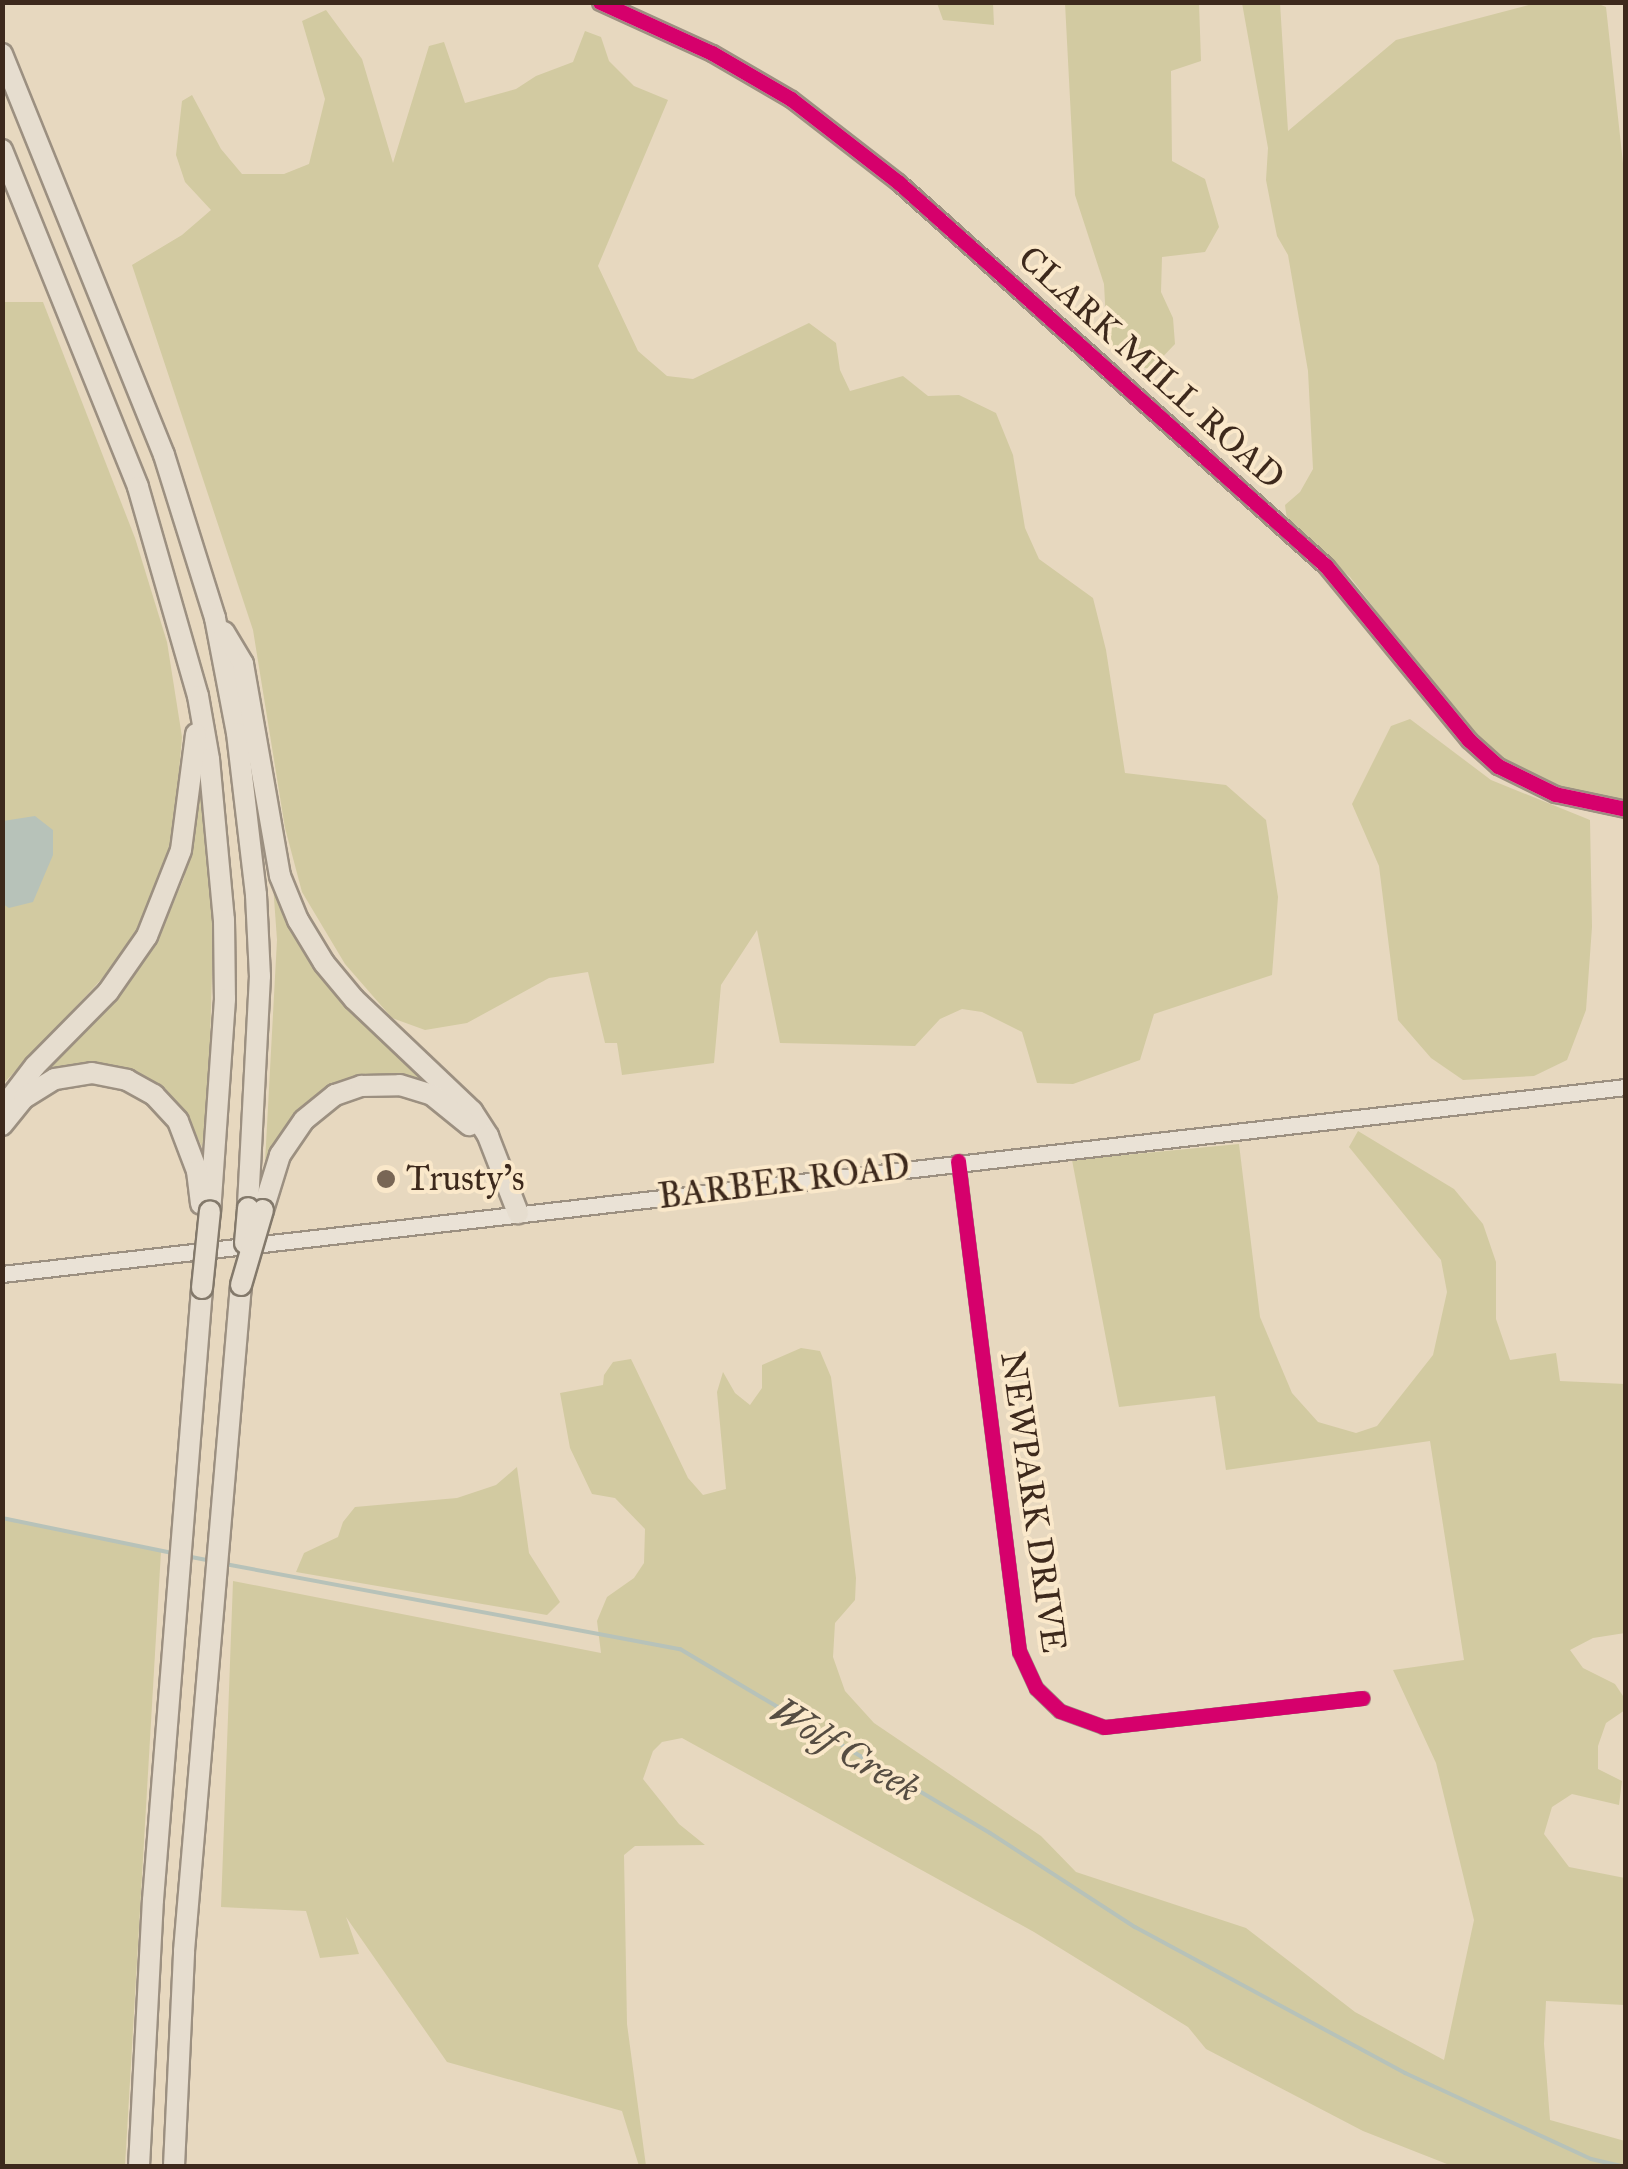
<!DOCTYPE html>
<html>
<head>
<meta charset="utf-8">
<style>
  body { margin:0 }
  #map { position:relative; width:1628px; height:2169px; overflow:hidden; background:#e7d8bf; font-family:"IM FELL Great Primer",serif }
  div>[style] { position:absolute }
  .green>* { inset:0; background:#d2caa1 }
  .water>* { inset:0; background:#b7c2b9 }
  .stream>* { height:4px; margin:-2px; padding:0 2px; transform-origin:2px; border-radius:2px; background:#b7c2b9 }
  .roads { filter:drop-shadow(2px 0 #9c9081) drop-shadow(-2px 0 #9c9081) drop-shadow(0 2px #9c9081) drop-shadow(0 -2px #9c9081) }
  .street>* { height:11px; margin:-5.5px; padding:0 5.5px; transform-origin:5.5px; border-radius:5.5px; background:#eae2d6 }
  .secondary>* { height:15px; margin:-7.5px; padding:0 7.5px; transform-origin:7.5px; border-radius:7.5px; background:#eae2d6 }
  .highway>* { height:20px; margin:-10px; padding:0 10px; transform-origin:10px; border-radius:10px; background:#e6ddcf }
  .bridges { filter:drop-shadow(2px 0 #83796b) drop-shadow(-2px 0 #83796b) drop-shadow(0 2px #83796b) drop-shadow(0 -2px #83796b) }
  .highway-bridge>* { height:20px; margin:-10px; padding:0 10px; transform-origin:10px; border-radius:10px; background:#e6ddcf }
  .cycleway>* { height:15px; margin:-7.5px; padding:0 7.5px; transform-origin:7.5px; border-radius:7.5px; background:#d6006c }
  .dots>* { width:28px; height:28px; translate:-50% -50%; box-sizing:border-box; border:5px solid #fae8ca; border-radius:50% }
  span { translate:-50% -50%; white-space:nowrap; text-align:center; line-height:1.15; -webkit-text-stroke:8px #fae8ca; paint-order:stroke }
  .street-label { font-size:35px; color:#3d291c }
  .poi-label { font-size:35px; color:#3d291c }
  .left { translate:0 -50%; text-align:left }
  .water-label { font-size:38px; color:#564d42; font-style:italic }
  .frame { position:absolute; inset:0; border:5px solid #3d291c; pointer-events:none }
</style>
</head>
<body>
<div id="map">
  <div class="green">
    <div style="clip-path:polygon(937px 3px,993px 3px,994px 25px,943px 20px)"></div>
    <div style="clip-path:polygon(1065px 3px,1199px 3px,1201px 61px,1171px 71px,1172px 161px,1205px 179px,1219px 227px,1205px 252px,1162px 257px,1161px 292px,1173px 318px,1175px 344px,1151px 369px,1127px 365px,1107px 340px,1104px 284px,1075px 195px)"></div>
    <div style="clip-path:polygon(1242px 3px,1280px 3px,1288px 131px,1396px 40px,1536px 3px,1596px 3px,1606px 7px,1626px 191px,1625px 801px,1571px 794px,1503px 763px,1479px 743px,1350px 577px,1287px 520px,1285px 505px,1300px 492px,1313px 469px,1308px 371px,1288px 255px,1277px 236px,1272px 211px,1266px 180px,1268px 148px)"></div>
    <div style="clip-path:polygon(326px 10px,362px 59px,393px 163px,429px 46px,444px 42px,465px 103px,516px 89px,536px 76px,573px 62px,585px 31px,601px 37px,609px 61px,634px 86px,668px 100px,598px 266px,638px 351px,667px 376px,693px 379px,809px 323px,836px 343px,840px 370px,850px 391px,903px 376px,928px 396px,959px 395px,996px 413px,1013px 455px,1025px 528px,1039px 559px,1093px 598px,1106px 650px,1125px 773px,1226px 785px,1266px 820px,1278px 897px,1272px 975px,1154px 1014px,1140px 1060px,1073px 1084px,1037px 1083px,1022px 1032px,982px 1012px,962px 1009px,940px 1019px,915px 1046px,780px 1043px,757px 930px,721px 985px,714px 1063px,622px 1075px,617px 1043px,605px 1043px,588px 972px,549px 978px,467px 1023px,425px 1030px,392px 1018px,345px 964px,302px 892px,285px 828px,253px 630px,132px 265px,182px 235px,211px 210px,185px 182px,176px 155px,182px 101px,192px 95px,221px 149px,242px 174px,284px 174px,309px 164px,325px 99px,302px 21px)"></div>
    <div style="clip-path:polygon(3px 302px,43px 302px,135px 538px,167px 642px,182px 737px,173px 839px,137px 931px,113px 967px,3px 1084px)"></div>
    <div style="clip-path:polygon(1410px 719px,1491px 780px,1590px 820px,1592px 927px,1586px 1010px,1567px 1060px,1534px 1076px,1463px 1080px,1431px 1058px,1398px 1020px,1379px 866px,1352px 804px,1391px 726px)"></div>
    <div style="clip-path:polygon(199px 779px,202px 779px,214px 908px,208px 1108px,202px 1147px,189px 1119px,167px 1093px,148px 1080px,43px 1082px,41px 1074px,132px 977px,162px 930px,184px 878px)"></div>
    <div style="clip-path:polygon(272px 870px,297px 925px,439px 1081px,324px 1096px,264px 1181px,277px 940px)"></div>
    <div style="clip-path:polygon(1358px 1131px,1454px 1189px,1483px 1224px,1496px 1262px,1496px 1319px,1510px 1360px,1556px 1353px,1560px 1381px,1625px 1384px,1625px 1633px,1593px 1638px,1570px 1650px,1583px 1668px,1615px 1684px,1625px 1699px,1625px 1710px,1606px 1723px,1598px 1746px,1598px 1769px,1622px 1781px,1619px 1805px,1572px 1794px,1552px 1807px,1544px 1834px,1569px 1867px,1625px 1878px,1625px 2005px,1546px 2001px,1544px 2044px,1550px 2120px,1625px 2141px,1625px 2166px,1452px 2166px,1363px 2131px,1206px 2049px,1188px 2027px,1034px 1932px,682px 1738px,662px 1742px,653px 1751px,643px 1779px,679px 1824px,705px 1845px,635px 1846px,624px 1855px,627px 2024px,646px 2166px,639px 2166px,622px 2111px,447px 2062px,346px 1917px,359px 1954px,320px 1958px,306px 1911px,221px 1907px,233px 1581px,601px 1653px,597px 1621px,607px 1597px,634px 1578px,644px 1563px,645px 1529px,615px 1498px,592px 1494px,570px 1448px,560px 1393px,603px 1385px,604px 1375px,613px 1362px,631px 1359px,688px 1478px,703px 1495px,726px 1489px,717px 1392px,723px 1372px,735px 1393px,750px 1405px,762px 1388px,762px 1365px,801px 1348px,820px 1351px,831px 1377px,856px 1578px,855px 1600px,835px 1623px,833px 1657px,845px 1691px,874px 1723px,1041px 1836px,1076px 1872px,1246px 1928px,1355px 2012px,1444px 2060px,1474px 1920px,1436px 1763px,1393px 1670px,1464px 1660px,1430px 1441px,1226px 1470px,1215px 1396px,1119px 1407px,1072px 1160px,1239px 1144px,1260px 1317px,1292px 1393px,1318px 1422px,1356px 1433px,1377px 1426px,1433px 1355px,1447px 1292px,1441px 1260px,1349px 1147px)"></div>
    <div style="clip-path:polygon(517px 1467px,529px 1553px,560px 1602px,547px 1615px,296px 1572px,304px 1553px,338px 1537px,343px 1522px,355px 1507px,457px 1498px,496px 1485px)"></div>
    <div style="clip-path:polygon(3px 1518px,161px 1551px,125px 2166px,3px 2166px)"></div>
  </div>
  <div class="water">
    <div style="clip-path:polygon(35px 816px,53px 830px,53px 855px,33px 902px,9px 908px,3px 904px,3px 821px)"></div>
  </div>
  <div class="stream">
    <div style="left:2px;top:1518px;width:174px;rotate:11.6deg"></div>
    <div style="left:186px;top:1556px;width:25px;rotate:11deg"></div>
    <div style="left:225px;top:1564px;width:463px;rotate:10.6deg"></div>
    <div style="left:680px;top:1649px;width:360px;rotate:30.7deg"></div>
    <div style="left:990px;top:1833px;width:173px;rotate:33deg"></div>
    <div style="left:1135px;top:1927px;width:307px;rotate:28.4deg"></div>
    <div style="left:1405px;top:2073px;width:205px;rotate:24.8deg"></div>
    <div style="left:1591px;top:2159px;width:32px;rotate:13deg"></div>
  </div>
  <div class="roads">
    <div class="street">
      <div style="left:958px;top:1161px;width:494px;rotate:82.9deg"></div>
      <div style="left:1019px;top:1651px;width:41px;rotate:65.3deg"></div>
      <div style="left:1036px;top:1688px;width:33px;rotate:44deg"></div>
      <div style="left:1060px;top:1711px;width:47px;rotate:20deg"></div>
      <div style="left:1104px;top:1727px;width:260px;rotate:-6.4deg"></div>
    </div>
    <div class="secondary">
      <div style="left:600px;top:2px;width:123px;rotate:24.5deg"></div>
      <div style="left:712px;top:53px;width:91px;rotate:30.2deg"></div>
      <div style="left:791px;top:99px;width:135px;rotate:37.8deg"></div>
      <div style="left:898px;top:182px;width:575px;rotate:41.9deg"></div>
      <div style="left:1326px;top:566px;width:225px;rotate:50.6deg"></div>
      <div style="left:1469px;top:740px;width:39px;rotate:42deg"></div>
      <div style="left:1498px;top:766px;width:64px;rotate:26.2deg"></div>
      <div style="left:1555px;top:794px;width:73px;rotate:11.9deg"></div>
      <div style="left:2px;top:1274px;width:1635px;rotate:-6.57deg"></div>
    </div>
    <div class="highway">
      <div style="left:2px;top:54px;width:432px;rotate:68deg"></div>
      <div style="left:164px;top:455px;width:171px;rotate:72.6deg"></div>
      <div style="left:215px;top:618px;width:117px;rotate:79.2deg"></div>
      <div style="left:237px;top:733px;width:163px;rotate:83.3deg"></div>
      <div style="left:256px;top:895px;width:81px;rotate:87.2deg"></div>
      <div style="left:260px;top:976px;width:232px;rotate:93deg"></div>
      <div style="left:2px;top:150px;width:363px;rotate:68deg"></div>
      <div style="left:138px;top:487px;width:217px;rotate:74deg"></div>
      <div style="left:198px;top:696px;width:64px;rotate:80.1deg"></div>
      <div style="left:209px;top:759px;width:162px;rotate:84.7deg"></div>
      <div style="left:224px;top:920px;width:79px;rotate:89.3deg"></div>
      <div style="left:225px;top:999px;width:213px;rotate:94deg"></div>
      <div style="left:224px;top:632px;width:37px;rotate:59deg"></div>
      <div style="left:243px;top:664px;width:215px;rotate:80.1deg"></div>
      <div style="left:280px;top:876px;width:48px;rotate:67.8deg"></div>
      <div style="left:298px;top:920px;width:50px;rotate:58.8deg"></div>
      <div style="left:324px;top:963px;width:47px;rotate:50.2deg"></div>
      <div style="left:354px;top:999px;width:163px;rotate:43.5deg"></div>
      <div style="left:472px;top:1111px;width:30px;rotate:57deg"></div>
      <div style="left:488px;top:1136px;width:83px;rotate:68.7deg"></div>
      <div style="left:2px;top:1109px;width:54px;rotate:-52.5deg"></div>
      <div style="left:35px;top:1066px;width:104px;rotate:-45.4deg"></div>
      <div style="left:108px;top:992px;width:68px;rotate:-55.1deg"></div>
      <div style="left:147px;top:936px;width:92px;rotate:-68.4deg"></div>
      <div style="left:181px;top:850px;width:117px;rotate:-82.6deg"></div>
      <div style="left:2px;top:1125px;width:35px;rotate:-51deg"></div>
      <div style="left:24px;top:1098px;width:36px;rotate:-32deg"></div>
      <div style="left:55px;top:1079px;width:37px;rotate:-9deg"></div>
      <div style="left:92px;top:1073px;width:36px;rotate:11deg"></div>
      <div style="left:127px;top:1080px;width:31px;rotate:29deg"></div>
      <div style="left:154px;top:1095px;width:35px;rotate:47deg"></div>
      <div style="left:178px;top:1121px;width:53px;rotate:69.2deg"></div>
      <div style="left:197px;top:1171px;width:33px;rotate:83deg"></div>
      <div style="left:263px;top:1210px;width:58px;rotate:-72.8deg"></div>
      <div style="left:280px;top:1155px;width:42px;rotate:-55.6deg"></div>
      <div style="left:304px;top:1120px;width:40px;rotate:-39deg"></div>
      <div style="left:335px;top:1095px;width:28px;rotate:-19deg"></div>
      <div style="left:361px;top:1086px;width:39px;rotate:-1deg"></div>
      <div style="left:400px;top:1085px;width:34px;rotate:17deg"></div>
      <div style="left:432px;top:1095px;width:48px;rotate:39deg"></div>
      <div style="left:139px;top:2166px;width:266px;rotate:-87deg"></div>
      <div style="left:153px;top:1900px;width:614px;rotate:-85.42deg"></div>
      <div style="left:174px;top:2166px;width:215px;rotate:-87.3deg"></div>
      <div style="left:184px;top:1951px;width:668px;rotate:-85.11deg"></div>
    </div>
  </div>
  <div class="bridges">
    <div class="highway-bridge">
      <div style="left:245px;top:1243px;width:35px;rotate:-85deg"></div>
      <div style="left:241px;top:1285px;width:78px;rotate:-73.7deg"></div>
      <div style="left:202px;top:1288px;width:77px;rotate:-84.1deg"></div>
    </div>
  </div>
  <div class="cycleway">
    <div style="left:600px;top:2px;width:123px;rotate:24.5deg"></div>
    <div style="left:712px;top:53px;width:91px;rotate:30.2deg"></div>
    <div style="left:791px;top:99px;width:135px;rotate:37.8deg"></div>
    <div style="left:898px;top:182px;width:575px;rotate:41.9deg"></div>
    <div style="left:1326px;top:566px;width:225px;rotate:50.6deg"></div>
    <div style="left:1469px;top:740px;width:39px;rotate:42deg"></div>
    <div style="left:1498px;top:766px;width:64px;rotate:26.2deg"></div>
    <div style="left:1555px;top:794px;width:73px;rotate:11.9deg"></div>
    <div style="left:958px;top:1161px;width:494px;rotate:82.9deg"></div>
    <div style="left:1019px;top:1651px;width:41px;rotate:65.3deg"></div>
    <div style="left:1036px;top:1688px;width:33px;rotate:44deg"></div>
    <div style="left:1060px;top:1711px;width:47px;rotate:20deg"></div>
    <div style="left:1104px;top:1727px;width:260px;rotate:-6.4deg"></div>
  </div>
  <div class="dots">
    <div style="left:386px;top:1179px;background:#786655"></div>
  </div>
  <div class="street-label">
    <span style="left:1151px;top:368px;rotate:42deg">CLARK MILL ROAD</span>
    <span style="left:784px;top:1182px;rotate:-7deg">BARBER ROAD</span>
    <span style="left:1033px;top:1502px;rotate:82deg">NEWPARK DRIVE</span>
  </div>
  <div class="poi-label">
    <span class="left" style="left:406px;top:1179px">Trusty's</span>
  </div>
  <div class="water-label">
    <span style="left:845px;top:1750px;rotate:31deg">Wolf Creek</span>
  </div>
  <div class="frame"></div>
</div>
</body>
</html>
